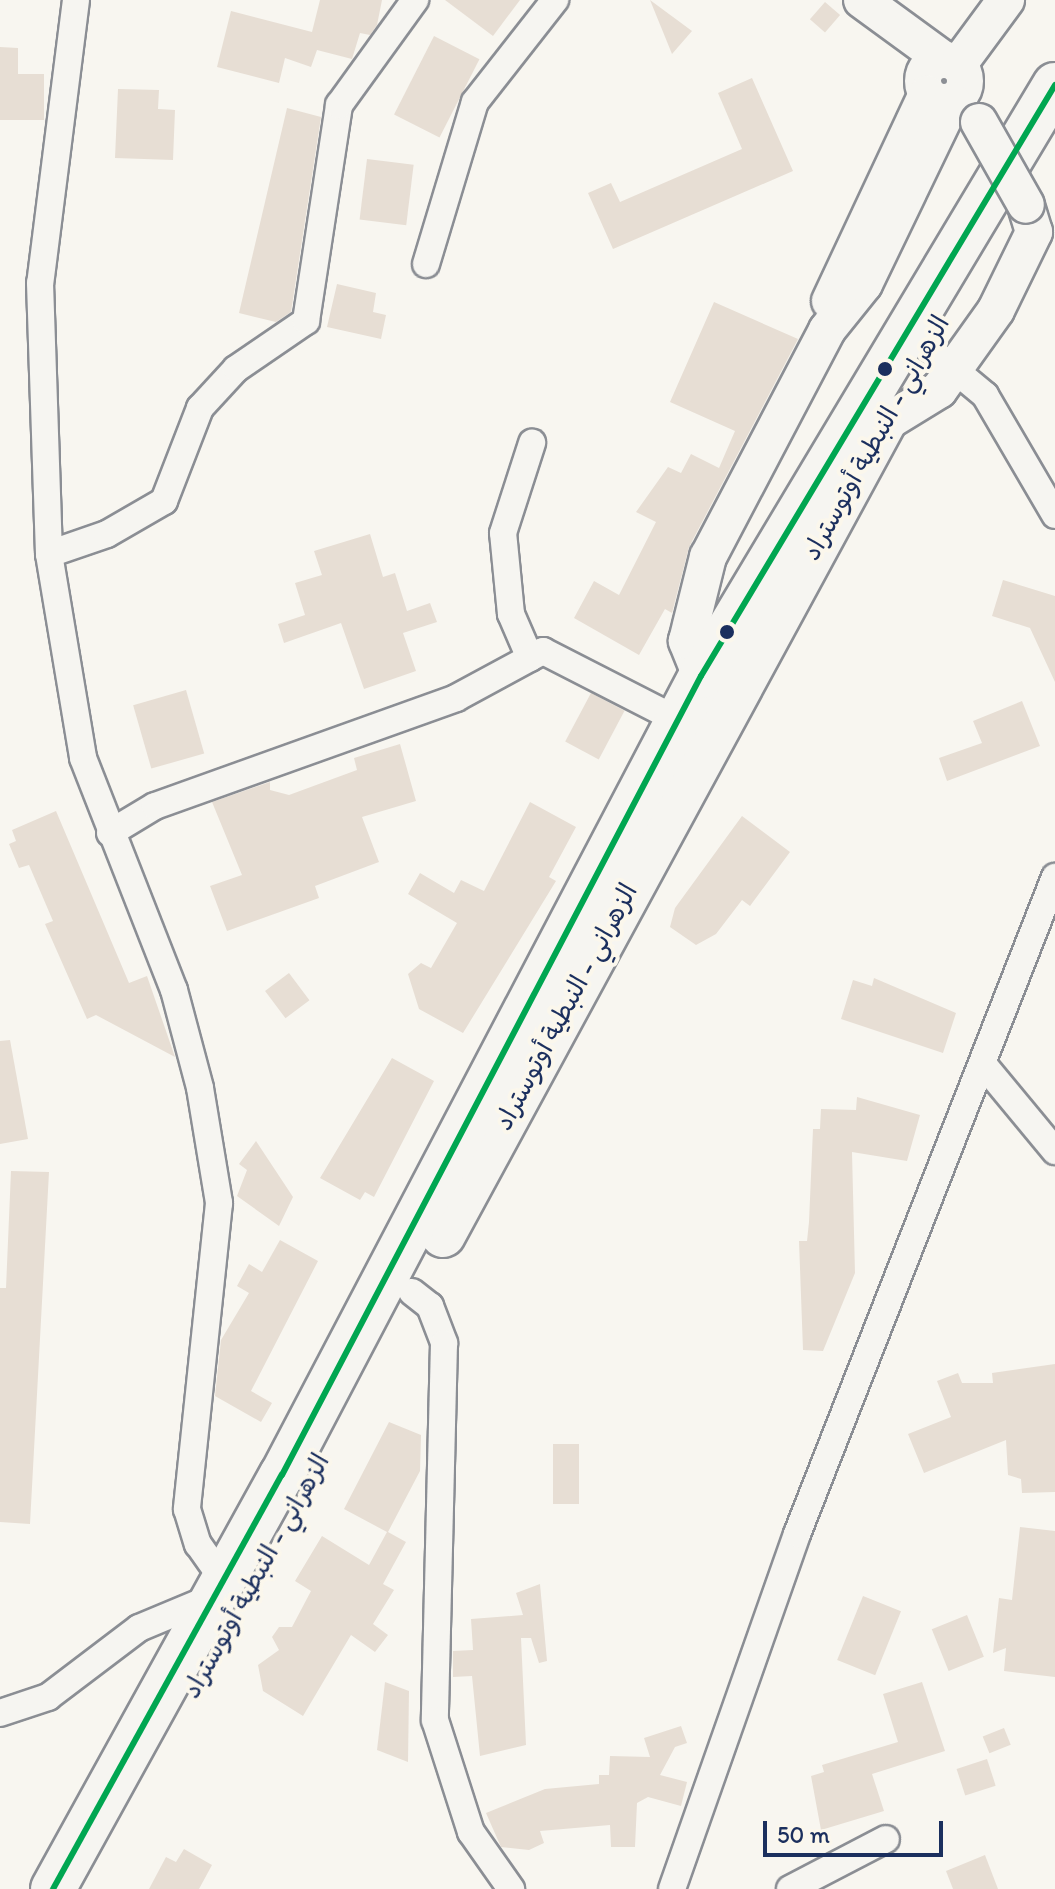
<!DOCTYPE html>
<html>
<head>
<meta charset="utf-8">
<style>
  body { margin:0 }
  #map { position:relative; width:1055px; height:1889px; overflow:hidden; background:#f8f6f0; font-family:Itim,"Playpen Sans Arabic",sans-serif }
  div>[style] { position:absolute }
  .building>* { inset:0; background:#e7ded4; transform-origin:0 0 }
  .roads { filter:drop-shadow(2px 0 #8b8e94) drop-shadow(-2px 0 #8b8e94) drop-shadow(0 2px #8b8e94) drop-shadow(0 -2px #8b8e94) }
  .street>* { height:26px; margin:-13px; padding:0 13px; transform-origin:13px; border-radius:13px; background:#f6f5f1 }
  .secondary>* { height:36px; margin:-18px; padding:0 18px; transform-origin:18px; border-radius:18px; background:#f6f5f1 }
  .secondary>.ring { margin:-18px; padding:0; box-sizing:content-box; background:none; border:36px solid #f6f5f1; border-radius:50% }
  .highway>* { height:44px; margin:-22px; padding:0 22px; transform-origin:22px; border-radius:22px; background:#f6f5f1 }
  .bridges { filter:drop-shadow(2px 0 #8b8e94) drop-shadow(-2px 0 #8b8e94) drop-shadow(0 2px #8b8e94) drop-shadow(0 -2px #8b8e94) }
  .secondary-bridge>* { height:36px; margin:-18px; padding:0 18px; transform-origin:18px; border-radius:18px; background:#f6f5f1 }
  .bus-1>* { height:6px; margin:-3px; padding:0 3px; transform-origin:3px; border-radius:3px; background:#00a651 }
  .dots>* { width:22px; height:22px; translate:-50% -50%; box-sizing:border-box; border:4px solid #fbf7ec; border-radius:50% }
  span { translate:-50% -50%; white-space:nowrap; text-align:center; line-height:1.15; -webkit-text-stroke:8px #fbf7ec; paint-order:stroke }
  .street-label { font-size:26px; color:#1b2f5e }
  .scale { position:absolute; left:763px; top:1821px; width:180px; height:36px; box-sizing:border-box; border:4px solid #1b2f5e; border-top:0; padding-left:10px; font-size:24px; line-height:28px; white-space:nowrap; color:#1b2f5e; -webkit-text-stroke:6px #fbf7ec; paint-order:stroke }
</style>
</head>
<body>
<div id="map">
  <div class="building">
    <div style="clip-path:polygon(320px 0,382px 0,377px 25px,370px 35px,360px 33px,352px 59px,317px 50px,311px 67px,285px 58px,279px 83px,217px 67px,231px 11px,312px 32px)"></div>
    <div style="clip-path:polygon(445px 0,520px 0,493px 36px)"></div>
    <div style="clip-path:polygon(650px 0,692px 31px,672px 54px)"></div>
    <div style="left:825px;top:2px;width:20px;height:23px;rotate:41deg"></div>
    <div style="left:434px;top:36px;width:51px;height:88px;rotate:27deg"></div>
    <div style="clip-path:polygon(0 47px,18px 48px,18px 74px,44px 74px,44px 120px,0 120px)"></div>
    <div style="clip-path:polygon(752px 78px,793px 171px,613px 249px,588px 193px,611px 183px,620px 202px,742px 149px,718px 93px)"></div>
    <div style="clip-path:polygon(118px 89px,159px 90px,158px 109px,175px 110px,173px 160px,115px 158px)"></div>
    <div style="clip-path:polygon(287px 108px,321px 117px,291px 312px,276px 322px,239px 313px)"></div>
    <div style="left:367px;top:159px;width:47px;height:61px;rotate:7deg"></div>
    <div style="clip-path:polygon(337px 284px,376px 293px,373px 312px,386px 315px,381px 339px,327px 327px)"></div>
    <div style="clip-path:polygon(714px 302px,798px 339px,689px 547px,672px 613px,665px 609px,639px 655px,574px 618px,594px 581px,619px 595px,656px 522px,636px 512px,668px 467px,681px 473px,691px 454px,719px 468px,735px 431px,670px 402px)"></div>
    <div style="clip-path:polygon(370px 534px,383px 577px,395px 573px,407px 611px,430px 603px,437px 622px,403px 633px,416px 671px,364px 689px,341px 623px,284px 643px,278px 624px,305px 615px,295px 583px,322px 575px,314px 551px)"></div>
    <div style="clip-path:polygon(1003px 580px,1055px 596px,1055px 682px,1030px 628px,992px 616px)"></div>
    <div style="left:186px;top:690px;width:66px;height:55px;rotate:74deg"></div>
    <div style="left:591px;top:693px;width:38px;height:55px;rotate:28deg"></div>
    <div style="clip-path:polygon(1022px 701px,1040px 746px,947px 781px,939px 758px,982px 743px,973px 721px)"></div>
    <div style="clip-path:polygon(400px 744px,416px 801px,362px 817px,379px 862px,315px 886px,319px 898px,227px 931px,210px 886px,242px 875px,212px 802px,270px 782px,270px 790px,289px 795px,357px 770px,354px 758px)"></div>
    <div style="clip-path:polygon(530px 802px,576px 827px,549px 877px,556px 881px,463px 1033px,419px 1009px,408px 974px,421px 963px,431px 968px,457px 923px,408px 894px,420px 873px,454px 893px,461px 880px,484px 891px)"></div>
    <div style="clip-path:polygon(56px 811px,129px 983px,147px 976px,175px 1057px,96px 1015px,87px 1019px,45px 924px,53px 921px,29px 865px,19px 868px,9px 844px,16px 841px,12px 830px)"></div>
    <div style="clip-path:polygon(742px 816px,790px 852px,750px 906px,742px 900px,716px 934px,696px 945px,670px 927px,675px 908px)"></div>
    <div style="left:289px;top:973px;width:34px;height:30px;rotate:53deg"></div>
    <div style="clip-path:polygon(874px 978px,956px 1013px,943px 1053px,841px 1019px,853px 980px,872px 986px)"></div>
    <div style="clip-path:polygon(10px 1040px,28px 1139px,0 1144px,0 1041px)"></div>
    <div style="clip-path:polygon(392px 1058px,434px 1081px,374px 1197px,365px 1192px,360px 1200px,320px 1178px)"></div>
    <div style="clip-path:polygon(857px 1097px,920px 1115px,907px 1161px,852px 1152px,855px 1273px,823px 1351px,803px 1350px,799px 1241px,807px 1241px,809px 1222px,813px 1129px,820px 1129px,821px 1109px,856px 1110px)"></div>
    <div style="clip-path:polygon(256px 1141px,293px 1197px,279px 1226px,237px 1196px,247px 1170px,239px 1164px)"></div>
    <div style="clip-path:polygon(11px 1171px,49px 1172px,30px 1524px,0 1522px,0 1288px,6px 1288px)"></div>
    <div style="clip-path:polygon(280px 1240px,318px 1261px,251px 1391px,272px 1403px,261px 1422px,215px 1396px,221px 1340px,249px 1293px,237px 1286px,249px 1264px,262px 1272px)"></div>
    <div style="clip-path:polygon(1055px 1364px,1055px 1492px,1022px 1493px,1021px 1479px,1008px 1475px,1006px 1440px,924px 1473px,908px 1434px,951px 1417px,937px 1381px,958px 1373px,962px 1383px,993px 1383px,992px 1373px)"></div>
    <div style="clip-path:polygon(389px 1422px,421px 1435px,420px 1471px,388px 1532px,406px 1542px,383px 1584px,394px 1590px,373px 1624px,388px 1635px,375px 1652px,351px 1635px,303px 1716px,263px 1691px,258px 1665px,279px 1650px,272px 1637px,279px 1627px,292px 1627px,311px 1591px,295px 1581px,322px 1536px,369px 1565px,387px 1532px,344px 1509px)"></div>
    <div style="left:553px;top:1444px;width:26px;height:60px"></div>
    <div style="clip-path:polygon(1020px 1527px,1055px 1531px,1055px 1677px,1004px 1671px,1006px 1648px,993px 1653px,999px 1598px,1012px 1600px)"></div>
    <div style="clip-path:polygon(540px 1584px,547px 1661px,539px 1663px,531px 1638px,521px 1638px,526px 1745px,480px 1756px,472px 1676px,453px 1677px,453px 1651px,473px 1650px,471px 1619px,523px 1615px,516px 1593px)"></div>
    <div style="left:863px;top:1596px;width:41px;height:69px;rotate:22deg"></div>
    <div style="left:967px;top:1615px;width:45px;height:38px;rotate:68deg"></div>
    <div style="clip-path:polygon(385px 1682px,409px 1691px,408px 1762px,377px 1750px)"></div>
    <div style="clip-path:polygon(922px 1682px,945px 1751px,872px 1774px,884px 1811px,821px 1830px,811px 1776px,824px 1772px,822px 1765px,898px 1742px,883px 1694px)"></div>
    <div style="clip-path:polygon(681px 1726px,687px 1743px,675px 1747px,660px 1775px,687px 1782px,681px 1806px,648px 1797px,637px 1803px,635px 1847px,611px 1847px,610px 1825px,540px 1831px,544px 1843px,529px 1850px,501px 1847px,486px 1813px,545px 1789px,599px 1784px,599px 1775px,609px 1775px,610px 1756px,650px 1757px,644px 1738px)"></div>
    <div style="left:1004px;top:1728px;width:18px;height:23px;rotate:68deg"></div>
    <div style="left:987px;top:1759px;width:28px;height:32px;rotate:72deg"></div>
    <div style="clip-path:polygon(184px 1849px,212px 1865px,199px 1889px,149px 1889px,166px 1857px,176px 1862px)"></div>
    <div style="clip-path:polygon(985px 1855px,998px 1889px,953px 1889px,946px 1871px)"></div>
  </div>
  <div class="roads">
    <div class="street">
      <div style="left:76px;top:0;width:285px;rotate:97.2deg"></div>
      <div style="left:40px;top:283px;width:271px;rotate:88.1deg"></div>
      <div style="left:49px;top:554px;width:207px;rotate:80.5deg"></div>
      <div style="left:83px;top:758px;width:249px;rotate:68.6deg"></div>
      <div style="left:174px;top:990px;width:101px;rotate:75.1deg"></div>
      <div style="left:200px;top:1088px;width:117px;rotate:80.6deg"></div>
      <div style="left:219px;top:1203px;width:308px;rotate:96deg"></div>
      <div style="left:187px;top:1509px;width:37px;rotate:73deg"></div>
      <div style="left:198px;top:1544px;width:45px;rotate:54.9deg"></div>
      <div style="left:426px;top:264px;width:169px;rotate:-73.2deg"></div>
      <div style="left:475px;top:102px;width:130px;rotate:-51.9deg"></div>
      <div style="left:926px;top:346px;width:77px;rotate:39.7deg"></div>
      <div style="left:985px;top:395px;width:139px;rotate:59.7deg"></div>
      <div style="left:49px;top:554px;width:61px;rotate:-19deg"></div>
      <div style="left:107px;top:534px;width:66px;rotate:-30.1deg"></div>
      <div style="left:164px;top:501px;width:100px;rotate:-68.8deg"></div>
      <div style="left:200px;top:408px;width:53px;rotate:-47.3deg"></div>
      <div style="left:236px;top:369px;width:85px;rotate:-34.4deg"></div>
      <div style="left:306px;top:321px;width:219px;rotate:-81.3deg"></div>
      <div style="left:339px;top:105px;width:130px;rotate:-54.1deg"></div>
      <div style="left:530px;top:658px;width:48px;rotate:-113.4deg"></div>
      <div style="left:511px;top:614px;width:81px;rotate:-95.6deg"></div>
      <div style="left:503px;top:533px;width:95px;rotate:-72.1deg"></div>
      <div style="left:110px;top:833px;width:52px;rotate:-31deg"></div>
      <div style="left:155px;top:806px;width:320px;rotate:-19.7deg"></div>
      <div style="left:456px;top:698px;width:99px;rotate:-28.4deg"></div>
      <div style="left:543px;top:651px;width:152px;rotate:27.1deg"></div>
      <div style="left:983px;top:1064px;width:113px;rotate:50.4deg"></div>
      <div style="left:412px;top:1292px;width:23px;rotate:38deg"></div>
      <div style="left:430px;top:1306px;width:40px;rotate:69deg"></div>
      <div style="left:444px;top:1343px;width:377px;rotate:91.4deg"></div>
      <div style="left:435px;top:1720px;width:118px;rotate:72.2deg"></div>
      <div style="left:471px;top:1832px;width:70px;rotate:54.9deg"></div>
      <div style="left:0;top:1713px;width:51px;rotate:-18.4deg"></div>
      <div style="left:48px;top:1697px;width:114px;rotate:-37.2deg"></div>
      <div style="left:139px;top:1628px;width:83px;rotate:-22.6deg"></div>
      <div style="left:672px;top:1889px;width:376px;rotate:-70.6deg"></div>
      <div style="left:797px;top:1534px;width:706px;rotate:-68.56deg"></div>
      <div style="left:790px;top:1889px;width:108px;rotate:-27.5deg"></div>
    </div>
    <div class="secondary">
      <div style="left:862px;top:0;width:100px;rotate:36.1deg"></div>
      <div class="ring" style="left:923px;top:60px;width:6px;height:6px"></div>
      <div style="left:958px;top:65px;width:81px;rotate:-53.6deg"></div>
      <div style="left:830px;top:301px;width:229px;rotate:-64.9deg"></div>
      <div style="left:882px;top:425px;width:67px;rotate:-31.6deg"></div>
      <div style="left:939px;top:390px;width:98px;rotate:-54.5deg"></div>
      <div style="left:996px;top:310px;width:87px;rotate:-64deg"></div>
      <div style="left:1034px;top:232px;width:28px;rotate:-107deg"></div>
      <div style="left:701px;top:676px;width:38px;rotate:-112deg"></div>
      <div style="left:687px;top:641px;width:87px;rotate:-76deg"></div>
      <div style="left:708px;top:557px;width:256px;rotate:-62.3deg"></div>
      <div style="left:827px;top:330px;width:59px;rotate:-51.2deg"></div>
      <div style="left:864px;top:284px;width:203px;rotate:-64.3deg"></div>
    </div>
    <div class="highway">
      <div style="left:443px;top:1235px;width:927px;rotate:-61.53deg"></div>
      <div style="left:53px;top:1889px;width:473px;rotate:-61.1deg"></div>
      <div style="left:282px;top:1475px;width:902px;rotate:-62.33deg"></div>
      <div style="left:701px;top:676px;width:689px;rotate:-59.08deg"></div>
    </div>
  </div>
  <div class="bridges">
    <div class="secondary-bridge">
      <div style="left:979px;top:122px;width:95px;rotate:60.5deg"></div>
    </div>
  </div>
  <div class="bus-1">
    <div style="left:53px;top:1889px;width:473px;rotate:-61.1deg"></div>
    <div style="left:282px;top:1475px;width:902px;rotate:-62.33deg"></div>
    <div style="left:701px;top:676px;width:689px;rotate:-59.08deg"></div>
  </div>
  <div class="dots">
    <div style="left:885px;top:369px;background:#1b2f5e"></div>
    <div style="left:727px;top:632px;background:#1b2f5e"></div>
  </div>
  <div class="street-label">
    <span style="left:876px;top:438px;rotate:-61deg">الزهراني - النبطية أوتوستراد</span>
    <span style="left:566px;top:1007px;rotate:-62deg">الزهراني - النبطية أوتوستراد</span>
    <span style="left:256px;top:1576px;rotate:-61deg">الزهراني - النبطية أوتوستراد</span>
  </div>
  <div class="scale">50 m</div>
</div>
</body>
</html>
